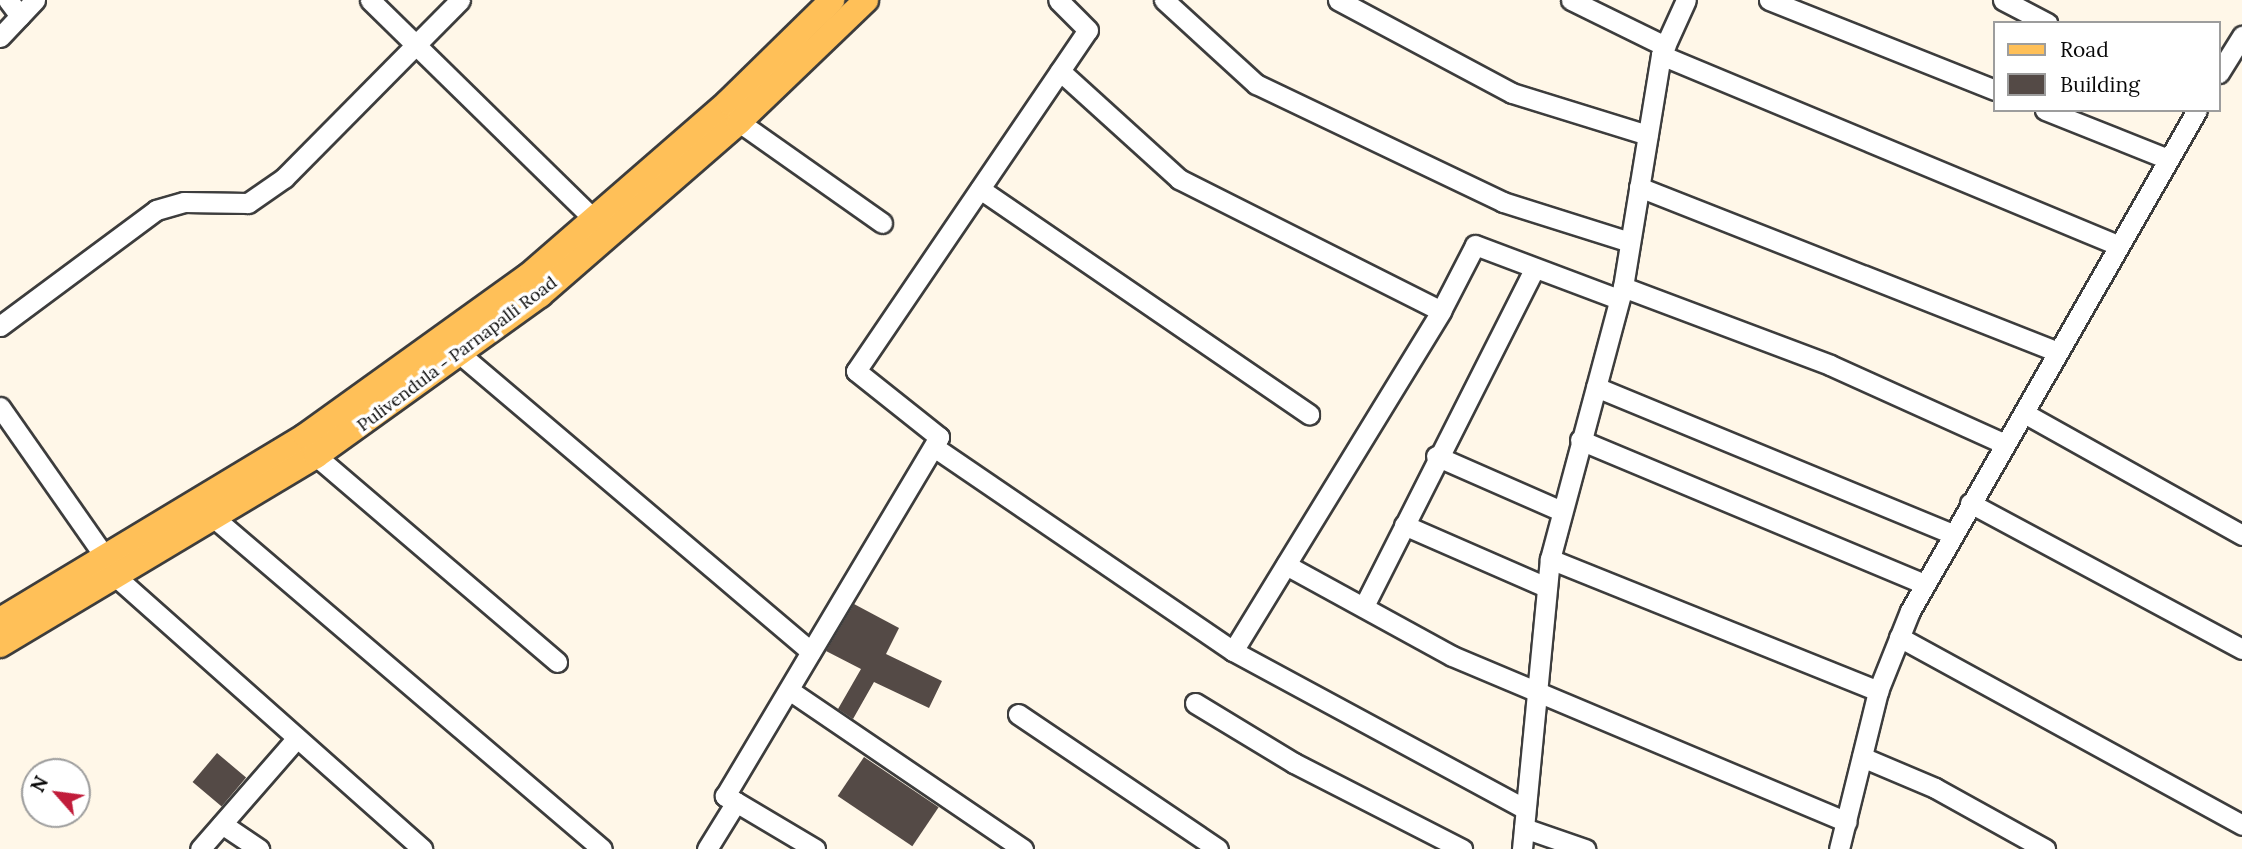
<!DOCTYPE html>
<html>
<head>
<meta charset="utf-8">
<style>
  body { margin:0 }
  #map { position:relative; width:2242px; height:849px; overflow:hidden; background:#fff7e8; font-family:Lora,serif }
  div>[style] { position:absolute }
  .building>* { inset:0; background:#544a46; transform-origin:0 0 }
  .roads { filter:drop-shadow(2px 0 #3d3d3d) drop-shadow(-2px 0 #3d3d3d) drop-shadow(0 2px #3d3d3d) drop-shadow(0 -2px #3d3d3d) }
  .minor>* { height:19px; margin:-9.5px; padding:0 9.5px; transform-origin:9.5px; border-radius:9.5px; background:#fff }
  .major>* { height:24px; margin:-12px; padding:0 12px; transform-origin:12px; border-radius:12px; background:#ffc058 }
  span { translate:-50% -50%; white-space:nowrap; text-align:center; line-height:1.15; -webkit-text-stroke:7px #fff; paint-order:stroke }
  .street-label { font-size:18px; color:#0a0a0a }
  .legend { position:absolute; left:1993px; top:21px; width:228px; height:91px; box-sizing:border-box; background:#fff; border:2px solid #9d9d9d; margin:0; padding:9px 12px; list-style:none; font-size:21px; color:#0a0a0a }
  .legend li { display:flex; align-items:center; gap:14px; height:35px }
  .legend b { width:35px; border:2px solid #9d9d9d }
  .north { position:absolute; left:21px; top:758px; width:70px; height:70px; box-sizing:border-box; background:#fff; border:2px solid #9d9d9d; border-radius:50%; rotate:298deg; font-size:19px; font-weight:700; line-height:28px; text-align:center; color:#0a0a0a }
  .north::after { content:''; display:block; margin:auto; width:24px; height:32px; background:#c11c3a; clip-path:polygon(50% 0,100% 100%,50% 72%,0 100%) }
</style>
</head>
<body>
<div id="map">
  <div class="building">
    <div style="clip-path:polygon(854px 604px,899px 628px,886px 654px,942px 681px,929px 708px,874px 682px,853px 719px,838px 709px,861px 669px,826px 651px)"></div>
    <div style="left:217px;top:753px;width:38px;height:38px;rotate:40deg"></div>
    <div style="left:864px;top:757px;width:90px;height:47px;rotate:34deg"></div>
  </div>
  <div class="roads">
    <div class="minor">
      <div style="left:8px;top:0;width:20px;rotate:53deg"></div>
      <div style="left:370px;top:0;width:325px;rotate:44.4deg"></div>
      <div style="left:1164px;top:0;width:125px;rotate:42.4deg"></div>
      <div style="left:1256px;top:84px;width:274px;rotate:25.5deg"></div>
      <div style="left:1503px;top:202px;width:133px;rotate:17.5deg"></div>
      <div style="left:1338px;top:0;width:197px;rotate:28.1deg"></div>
      <div style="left:1512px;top:93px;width:142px;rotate:17.2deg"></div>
      <div style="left:1571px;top:0;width:105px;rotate:26.1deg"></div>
      <div style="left:1769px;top:0;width:243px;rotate:21.7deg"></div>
      <div style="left:2003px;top:0;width:50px;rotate:27.6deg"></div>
      <div style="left:0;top:37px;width:51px;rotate:-46.6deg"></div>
      <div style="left:1661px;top:55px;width:494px;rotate:22.6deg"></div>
      <div style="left:1060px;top:71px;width:161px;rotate:42.2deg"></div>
      <div style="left:1179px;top:179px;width:293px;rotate:26.7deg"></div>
      <div style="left:2219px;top:73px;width:44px;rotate:-58.1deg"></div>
      <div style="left:2045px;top:110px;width:132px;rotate:21.7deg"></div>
      <div style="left:739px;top:122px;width:175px;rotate:35.2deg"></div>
      <div style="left:1639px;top:187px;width:450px;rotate:21.5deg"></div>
      <div style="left:980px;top:189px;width:399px;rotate:34.4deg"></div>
      <div style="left:1623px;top:287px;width:221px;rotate:20.6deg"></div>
      <div style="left:1830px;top:365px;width:192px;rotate:24.3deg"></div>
      <div style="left:0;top:326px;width:194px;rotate:-36.6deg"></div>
      <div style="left:156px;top:210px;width:29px;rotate:-16deg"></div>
      <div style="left:184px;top:202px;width:64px;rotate:0.9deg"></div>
      <div style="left:248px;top:203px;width:44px;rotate:-34.8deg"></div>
      <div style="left:284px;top:178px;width:250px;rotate:-45.3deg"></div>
      <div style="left:460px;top:354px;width:460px;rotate:40.3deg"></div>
      <div style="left:1596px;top:387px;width:385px;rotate:22.4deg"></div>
      <div style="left:0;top:407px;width:183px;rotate:55deg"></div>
      <div style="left:2024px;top:413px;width:250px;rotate:29.2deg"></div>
      <div style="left:1580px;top:440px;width:374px;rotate:22.7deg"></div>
      <div style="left:934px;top:447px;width:362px;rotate:34.3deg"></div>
      <div style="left:1233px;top:651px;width:332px;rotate:28.4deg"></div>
      <div style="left:316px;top:456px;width:317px;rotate:40.5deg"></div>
      <div style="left:1436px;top:456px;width:137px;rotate:23.7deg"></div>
      <div style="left:1970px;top:503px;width:309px;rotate:28.2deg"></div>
      <div style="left:213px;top:517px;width:511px;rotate:40.48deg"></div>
      <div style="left:1404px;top:525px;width:155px;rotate:23.6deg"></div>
      <div style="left:1550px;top:559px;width:354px;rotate:21.9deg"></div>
      <div style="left:1286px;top:565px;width:189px;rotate:28.7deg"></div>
      <div style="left:1452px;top:656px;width:428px;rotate:22.8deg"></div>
      <div style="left:115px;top:576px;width:411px;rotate:41.6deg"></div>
      <div style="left:1364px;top:606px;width:375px;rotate:-63.2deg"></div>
      <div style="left:1899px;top:637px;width:391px;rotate:28.7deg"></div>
      <div style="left:1233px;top:651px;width:399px;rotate:-58.5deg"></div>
      <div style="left:1441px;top:311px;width:74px;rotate:-62.7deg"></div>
      <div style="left:1475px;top:245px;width:154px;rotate:20.6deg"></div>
      <div style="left:789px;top:690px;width:283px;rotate:34.2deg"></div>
      <div style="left:1195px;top:703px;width:116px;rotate:31.2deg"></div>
      <div style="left:1294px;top:763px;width:189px;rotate:27.1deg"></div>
      <div style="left:1018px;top:714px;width:241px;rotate:34deg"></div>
      <div style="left:1862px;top:757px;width:79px;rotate:23deg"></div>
      <div style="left:1935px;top:788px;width:126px;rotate:29deg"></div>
      <div style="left:736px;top:802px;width:92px;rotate:30.7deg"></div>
      <div style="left:222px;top:824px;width:45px;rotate:34deg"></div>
      <div style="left:1524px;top:828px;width:65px;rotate:19deg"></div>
      <div style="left:200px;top:849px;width:147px;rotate:-48.9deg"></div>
      <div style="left:707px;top:849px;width:55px;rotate:-58.3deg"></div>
      <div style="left:736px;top:802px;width:13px;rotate:-151deg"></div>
      <div style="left:725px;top:796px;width:418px;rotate:-59.2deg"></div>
      <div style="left:939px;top:437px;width:106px;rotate:-141.5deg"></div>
      <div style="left:856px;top:371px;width:412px;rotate:-55.8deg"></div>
      <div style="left:1088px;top:30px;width:42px;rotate:-135deg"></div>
      <div style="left:1522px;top:849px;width:291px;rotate:-84.5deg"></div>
      <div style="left:1550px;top:559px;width:282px;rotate:-75deg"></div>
      <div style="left:1623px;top:287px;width:235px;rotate:-80.7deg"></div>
      <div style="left:1661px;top:55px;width:60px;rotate:-65.6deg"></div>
      <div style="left:1839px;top:849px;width:163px;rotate:-76.1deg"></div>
      <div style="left:1878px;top:691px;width:86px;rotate:-68.2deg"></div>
      <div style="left:1910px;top:611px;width:577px;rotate:-60.19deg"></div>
    </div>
    <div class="major">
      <div style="left:0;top:620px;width:356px;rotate:-31.1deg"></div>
      <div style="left:305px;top:436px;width:274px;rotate:-35.7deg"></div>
      <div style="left:528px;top:276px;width:265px;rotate:-41deg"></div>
      <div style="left:728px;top:102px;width:146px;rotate:-44.4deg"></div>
      <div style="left:0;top:645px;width:368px;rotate:-30.9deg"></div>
      <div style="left:316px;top:456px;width:276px;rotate:-35.7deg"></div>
      <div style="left:540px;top:295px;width:264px;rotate:-41deg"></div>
      <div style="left:739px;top:122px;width:176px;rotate:-43.8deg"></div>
    </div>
  </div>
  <div class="street-label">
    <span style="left:457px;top:354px;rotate:-37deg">Pulivendula - Parnapalli Road</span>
  </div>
  <ul class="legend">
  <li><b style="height:9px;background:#ffc058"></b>Road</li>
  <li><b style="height:19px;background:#544a46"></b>Building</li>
  </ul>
  <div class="north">N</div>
</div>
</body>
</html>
